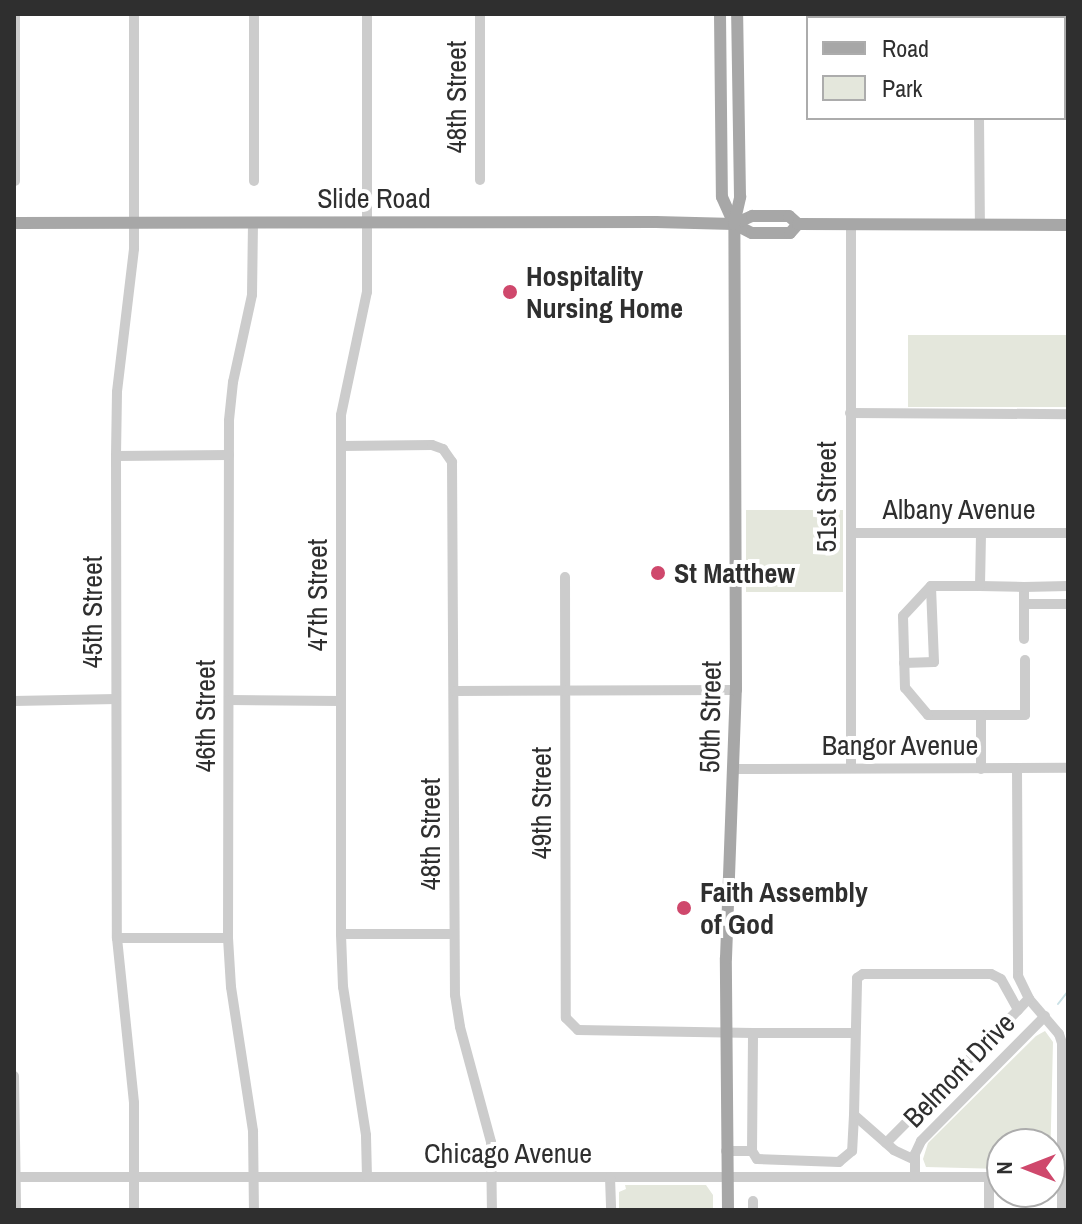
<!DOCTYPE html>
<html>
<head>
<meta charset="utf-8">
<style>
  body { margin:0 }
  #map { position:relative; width:1082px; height:1224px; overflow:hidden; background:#fff; font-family:"Archivo Narrow",sans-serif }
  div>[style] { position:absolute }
  .green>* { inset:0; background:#e4e7dc; transform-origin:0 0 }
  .stream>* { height:2px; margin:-1px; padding:0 1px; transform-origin:1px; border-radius:1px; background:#cae1e6 }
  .minor>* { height:10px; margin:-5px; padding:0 5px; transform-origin:5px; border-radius:5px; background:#ccc }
  .major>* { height:12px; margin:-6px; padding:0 6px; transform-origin:6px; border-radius:6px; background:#a7a7a7 }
  .dots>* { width:22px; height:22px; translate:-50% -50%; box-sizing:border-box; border:4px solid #fff; border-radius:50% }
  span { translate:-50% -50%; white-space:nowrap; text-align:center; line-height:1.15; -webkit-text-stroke:8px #fff; paint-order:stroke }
  .street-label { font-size:28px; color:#2f2f2f }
  .poi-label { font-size:28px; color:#2f2f2f; font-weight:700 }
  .left { translate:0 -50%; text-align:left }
  .frame { position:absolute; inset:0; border:16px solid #2f2f2f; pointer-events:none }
  .legend { position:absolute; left:806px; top:16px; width:260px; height:104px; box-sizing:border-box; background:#fff; border:2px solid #acacac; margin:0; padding:10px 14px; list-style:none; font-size:24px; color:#2f2f2f }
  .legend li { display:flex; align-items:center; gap:16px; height:40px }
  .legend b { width:40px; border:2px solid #acacac }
  .north { position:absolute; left:986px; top:1128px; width:80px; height:80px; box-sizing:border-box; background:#fff; border:2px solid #acacac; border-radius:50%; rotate:270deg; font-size:22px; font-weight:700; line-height:32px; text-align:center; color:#2f2f2f }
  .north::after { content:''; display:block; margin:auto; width:28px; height:36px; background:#cf486c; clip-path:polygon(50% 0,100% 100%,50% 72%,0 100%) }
</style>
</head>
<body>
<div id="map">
  <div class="green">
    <div style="left:908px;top:335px;width:160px;height:72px"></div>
    <div style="left:746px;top:510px;width:97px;height:82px"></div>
    <div style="clip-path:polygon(1045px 1031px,1053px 1042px,1050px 1167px,1050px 1144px,1002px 1144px,1002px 1169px,926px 1167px,923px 1159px,928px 1143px,1036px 1036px)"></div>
    <div style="clip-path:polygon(625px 1185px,706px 1185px,713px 1195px,713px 1210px,619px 1210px,619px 1192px,626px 1189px)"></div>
  </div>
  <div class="stream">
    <div style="left:1058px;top:1004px;width:16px;rotate:-52deg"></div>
  </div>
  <div class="minor">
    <div style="left:15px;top:14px;width:167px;rotate:90deg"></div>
    <div style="left:134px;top:14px;width:235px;rotate:90deg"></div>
    <div style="left:134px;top:249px;width:144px;rotate:96.8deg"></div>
    <div style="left:117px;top:392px;width:64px;rotate:90.9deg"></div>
    <div style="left:116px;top:456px;width:482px;rotate:89.9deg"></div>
    <div style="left:117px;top:938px;width:166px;rotate:84.1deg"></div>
    <div style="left:134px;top:1103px;width:107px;rotate:90deg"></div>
    <div style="left:254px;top:14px;width:167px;rotate:90deg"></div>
    <div style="left:480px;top:14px;width:166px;rotate:90deg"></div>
    <div style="left:979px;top:14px;width:4px;rotate:90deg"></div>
    <div style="left:979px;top:118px;width:107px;rotate:89.5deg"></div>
    <div style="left:253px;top:223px;width:72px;rotate:90.8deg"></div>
    <div style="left:252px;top:295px;width:89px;rotate:102.3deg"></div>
    <div style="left:233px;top:382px;width:39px;rotate:96deg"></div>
    <div style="left:229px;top:421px;width:517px;rotate:90.11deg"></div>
    <div style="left:228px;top:938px;width:49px;rotate:86.5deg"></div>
    <div style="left:231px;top:987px;width:146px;rotate:81.3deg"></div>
    <div style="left:253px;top:1131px;width:79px;rotate:89.3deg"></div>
    <div style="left:851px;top:225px;width:543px;rotate:90deg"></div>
    <div style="left:850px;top:413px;width:218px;rotate:0.3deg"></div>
    <div style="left:341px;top:446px;width:91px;rotate:-0.6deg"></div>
    <div style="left:432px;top:445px;width:12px;rotate:20deg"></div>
    <div style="left:443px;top:449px;width:16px;rotate:55deg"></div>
    <div style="left:452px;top:462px;width:533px;rotate:89.68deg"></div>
    <div style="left:455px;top:995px;width:32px;rotate:81deg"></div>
    <div style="left:460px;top:1027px;width:119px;rotate:74.9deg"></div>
    <div style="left:491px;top:1142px;width:68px;rotate:89.2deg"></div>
    <div style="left:116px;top:456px;width:113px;rotate:-0.5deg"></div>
    <div style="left:851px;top:533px;width:217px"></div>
    <div style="left:565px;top:577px;width:441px;rotate:89.9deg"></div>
    <div style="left:566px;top:1018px;width:17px;rotate:45deg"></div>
    <div style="left:578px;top:1030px;width:175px;rotate:1deg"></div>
    <div style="left:980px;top:586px;width:44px;rotate:1.3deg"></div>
    <div style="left:1024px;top:587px;width:52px;rotate:90deg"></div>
    <div style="left:1024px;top:587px;width:44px;rotate:-1.3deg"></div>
    <div style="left:1024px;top:604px;width:44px"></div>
    <div style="left:904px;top:663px;width:30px;rotate:-2deg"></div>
    <div style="left:934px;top:662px;width:76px;rotate:-92.3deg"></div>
    <div style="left:455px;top:691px;width:281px;rotate:-0.2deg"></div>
    <div style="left:229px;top:700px;width:112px;rotate:0.5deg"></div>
    <div style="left:14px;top:701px;width:102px;rotate:-1.1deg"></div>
    <div style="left:981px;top:715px;width:44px"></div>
    <div style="left:1025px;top:715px;width:55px;rotate:-90deg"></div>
    <div style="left:733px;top:769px;width:335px;rotate:-0.2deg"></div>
    <div style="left:981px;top:769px;width:54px;rotate:-90deg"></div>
    <div style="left:981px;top:715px;width:53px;rotate:180deg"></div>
    <div style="left:928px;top:715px;width:35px;rotate:-130deg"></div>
    <div style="left:905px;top:688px;width:72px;rotate:-91.6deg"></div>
    <div style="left:903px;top:616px;width:41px;rotate:-47deg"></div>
    <div style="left:931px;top:586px;width:49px"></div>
    <div style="left:980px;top:586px;width:53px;rotate:-88.9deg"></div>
    <div style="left:1017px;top:769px;width:207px;rotate:89.7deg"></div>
    <div style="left:1018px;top:976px;width:25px;rotate:64deg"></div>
    <div style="left:1029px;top:999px;width:46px;rotate:49.4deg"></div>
    <div style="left:1059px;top:1034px;width:9px;rotate:72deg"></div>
    <div style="left:1062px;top:1043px;width:167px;rotate:90deg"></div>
    <div style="left:341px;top:934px;width:113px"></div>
    <div style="left:117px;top:938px;width:111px"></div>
    <div style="left:14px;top:1076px;width:134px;rotate:89.1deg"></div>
    <div style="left:854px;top:1115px;width:36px;rotate:93deg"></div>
    <div style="left:852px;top:1151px;width:17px;rotate:140deg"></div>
    <div style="left:839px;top:1162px;width:82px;rotate:-177.9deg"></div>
    <div style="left:757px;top:1159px;width:9px;rotate:-122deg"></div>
    <div style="left:752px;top:1151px;width:118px;rotate:-89.5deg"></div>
    <div style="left:753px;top:1033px;width:101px"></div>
    <div style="left:886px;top:1143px;width:187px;rotate:-45.2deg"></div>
    <div style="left:726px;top:1151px;width:26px"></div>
    <div style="left:915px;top:1160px;width:23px;rotate:-155deg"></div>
    <div style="left:894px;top:1150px;width:53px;rotate:-138.8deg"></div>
    <div style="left:854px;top:1115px;width:137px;rotate:-88.7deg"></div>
    <div style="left:857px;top:978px;width:7px;rotate:-34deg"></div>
    <div style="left:863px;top:974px;width:128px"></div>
    <div style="left:991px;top:974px;width:11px;rotate:27deg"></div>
    <div style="left:1001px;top:979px;width:35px;rotate:61deg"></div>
    <div style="left:1018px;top:1010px;width:16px;rotate:-47deg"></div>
    <div style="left:14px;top:1177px;width:988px"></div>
    <div style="left:367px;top:1177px;width:42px;rotate:-91.4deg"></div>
    <div style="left:366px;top:1135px;width:150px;rotate:-98.8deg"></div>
    <div style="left:343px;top:987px;width:53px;rotate:-92.2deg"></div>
    <div style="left:341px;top:934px;width:519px;rotate:-90deg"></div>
    <div style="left:341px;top:415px;width:126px;rotate:-78.1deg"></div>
    <div style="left:367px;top:292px;width:278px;rotate:-90deg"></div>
    <div style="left:610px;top:1177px;width:33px;rotate:88deg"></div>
    <div style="left:915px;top:1177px;width:23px;rotate:-90deg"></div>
    <div style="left:915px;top:1154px;width:14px;rotate:-65deg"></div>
    <div style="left:921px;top:1141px;width:176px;rotate:-45.2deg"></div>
    <div style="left:753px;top:1201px;width:9px;rotate:90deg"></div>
    <div style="left:989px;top:1210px;width:33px;rotate:-90deg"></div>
  </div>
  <div class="major">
    <div style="left:720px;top:14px;width:183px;rotate:89.4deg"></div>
    <div style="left:722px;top:197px;width:30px;rotate:66deg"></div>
    <div style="left:14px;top:223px;width:642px;rotate:-0.09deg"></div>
    <div style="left:656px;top:222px;width:78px;rotate:1.5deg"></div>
    <div style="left:734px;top:224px;width:20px;rotate:27deg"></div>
    <div style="left:752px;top:233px;width:38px"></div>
    <div style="left:790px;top:233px;width:12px;rotate:-48deg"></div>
    <div style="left:734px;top:224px;width:20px;rotate:-24deg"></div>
    <div style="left:752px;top:216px;width:37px"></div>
    <div style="left:789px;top:216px;width:12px;rotate:42deg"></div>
    <div style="left:798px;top:224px;width:270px;rotate:0.2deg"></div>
    <div style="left:728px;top:1210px;width:252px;rotate:-90.5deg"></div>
    <div style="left:726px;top:958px;width:268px;rotate:-87.9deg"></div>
    <div style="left:736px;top:690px;width:466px;rotate:-90.2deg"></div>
    <div style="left:734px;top:224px;width:28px;rotate:-77deg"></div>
    <div style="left:740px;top:197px;width:183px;rotate:-90.9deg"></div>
  </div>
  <div class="dots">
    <div style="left:510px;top:292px;background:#cf486c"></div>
    <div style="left:658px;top:573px;background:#cf486c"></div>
    <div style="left:684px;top:908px;background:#cf486c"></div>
  </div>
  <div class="street-label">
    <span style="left:456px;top:97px;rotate:-90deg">48th Street</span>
    <span style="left:374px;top:198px">Slide Road</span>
    <span style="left:826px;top:497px;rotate:-90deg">51st Street</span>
    <span style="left:959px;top:509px">Albany Avenue</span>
    <span style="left:317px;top:595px;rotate:-90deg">47th Street</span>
    <span style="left:92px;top:612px;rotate:-90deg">45th Street</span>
    <span style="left:205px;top:716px;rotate:-90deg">46th Street</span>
    <span style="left:710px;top:717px;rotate:-89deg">50th Street</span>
    <span style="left:900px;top:745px">Bangor Avenue</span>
    <span style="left:541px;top:803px;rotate:-90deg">49th Street</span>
    <span style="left:430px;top:834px;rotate:-90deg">48th Street</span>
    <span style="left:959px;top:1070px;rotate:-46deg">Belmont Drive</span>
    <span style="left:508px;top:1153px">Chicago Avenue</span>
  </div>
  <div class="poi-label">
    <span class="left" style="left:526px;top:292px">Hospitality<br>Nursing Home</span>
    <span class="left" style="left:674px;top:573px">St Matthew</span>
    <span class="left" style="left:700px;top:908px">Faith Assembly<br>of God</span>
  </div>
  <div class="frame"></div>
  <ul class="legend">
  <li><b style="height:10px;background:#a7a7a7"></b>Road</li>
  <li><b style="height:22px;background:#e4e7dc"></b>Park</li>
  </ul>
  <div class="north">N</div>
</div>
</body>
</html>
